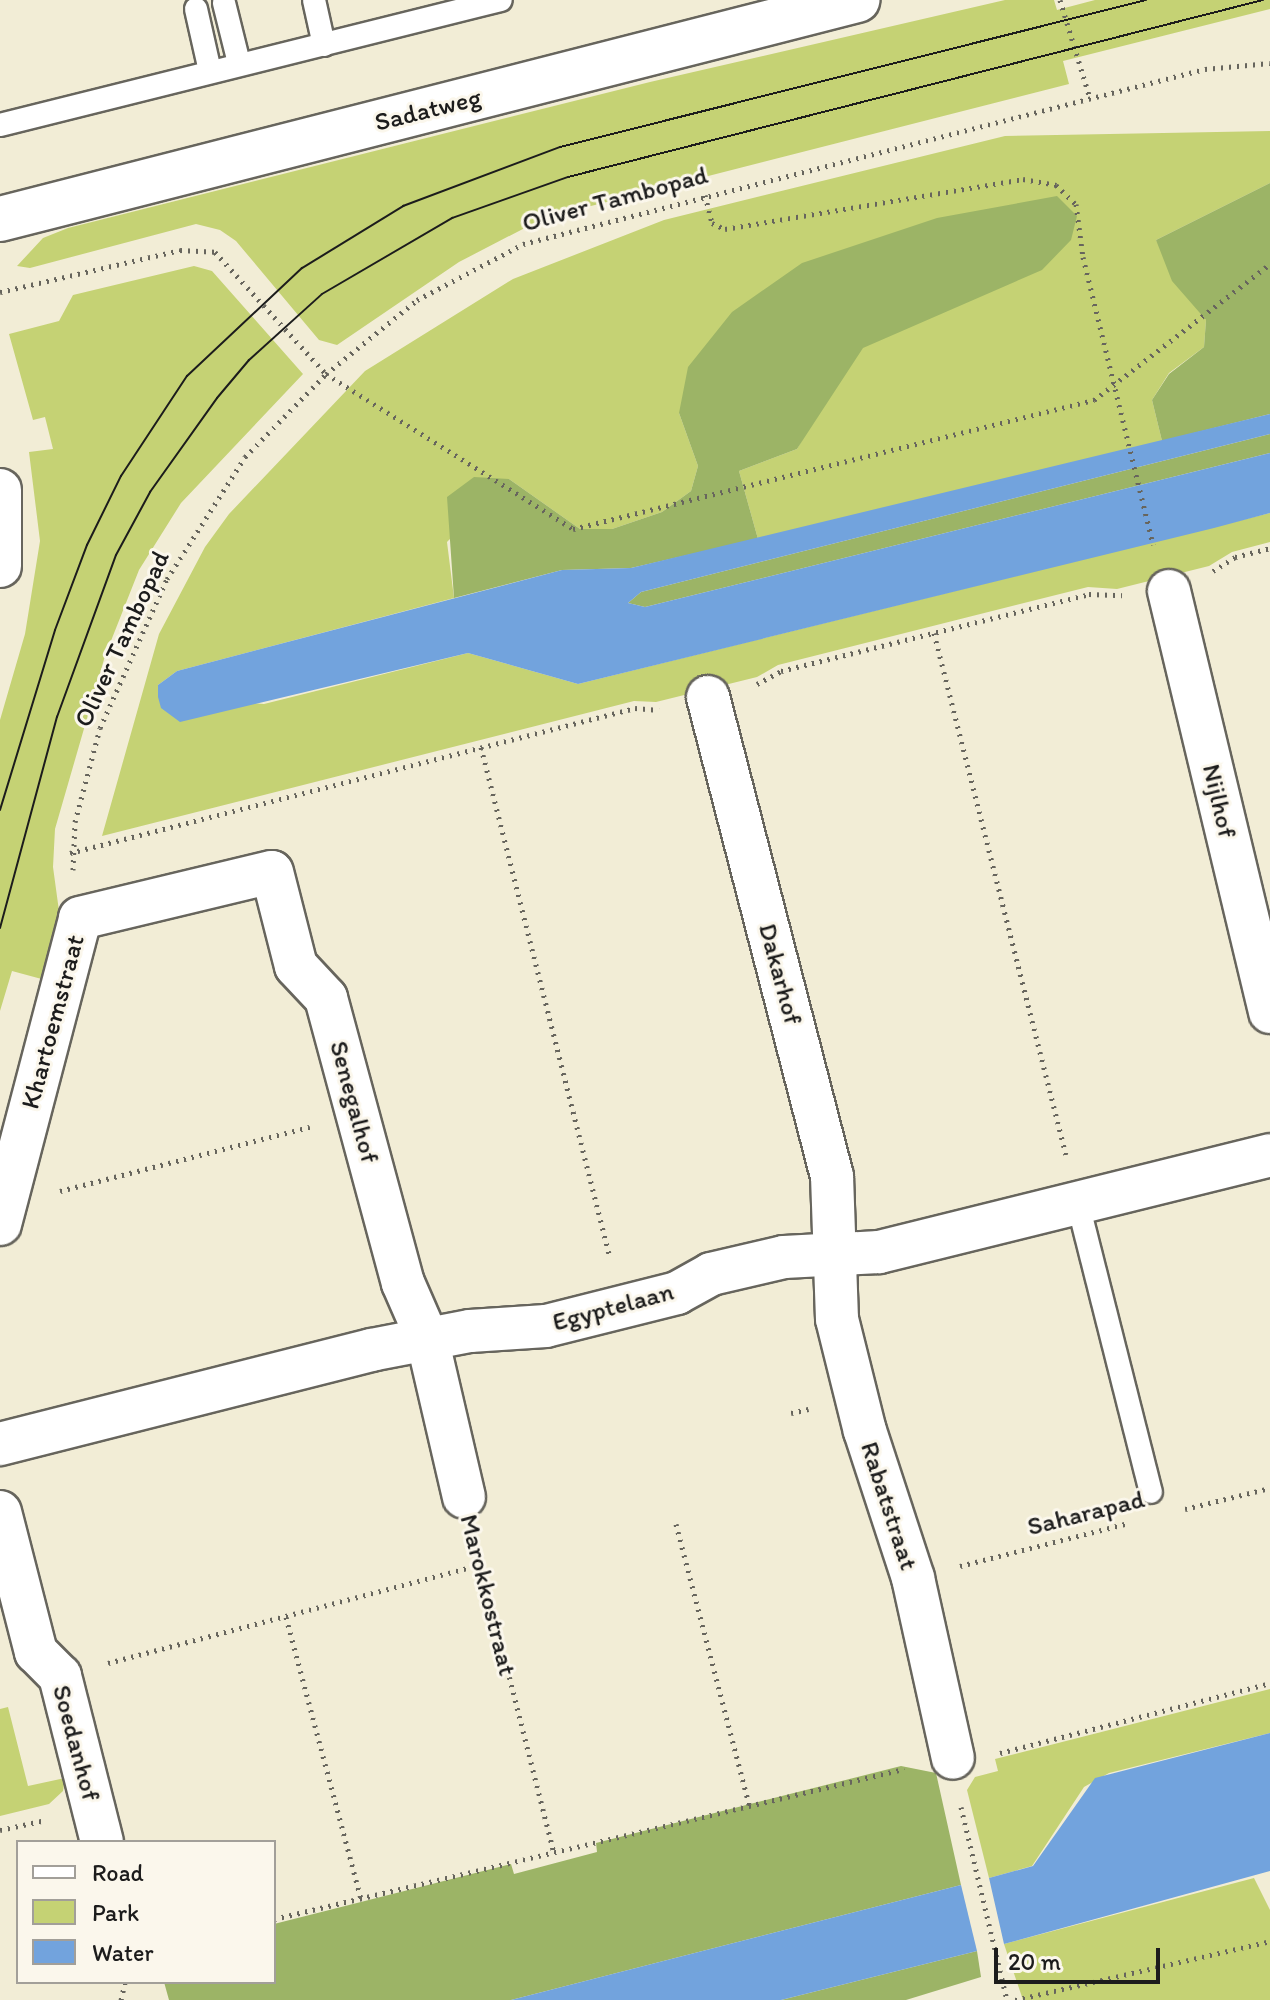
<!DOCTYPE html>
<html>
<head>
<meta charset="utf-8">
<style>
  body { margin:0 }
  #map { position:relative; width:1270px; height:2000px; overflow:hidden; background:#f2edd6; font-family:Itim,sans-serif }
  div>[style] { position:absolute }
  .green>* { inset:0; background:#c5d274 }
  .forest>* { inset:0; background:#9cb466 }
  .water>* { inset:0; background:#72a3dd }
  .path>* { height:5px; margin-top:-2.5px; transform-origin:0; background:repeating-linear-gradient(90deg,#67655d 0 2px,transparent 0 8px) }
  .roads { filter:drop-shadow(2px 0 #67655d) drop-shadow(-2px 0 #67655d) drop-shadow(0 2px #67655d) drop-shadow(0 -2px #67655d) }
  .service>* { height:22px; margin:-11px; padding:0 11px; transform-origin:11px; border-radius:11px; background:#fff }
  .minor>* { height:42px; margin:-21px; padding:0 21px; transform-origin:21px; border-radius:21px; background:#fff }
  .tertiary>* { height:44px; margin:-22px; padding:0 22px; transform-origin:22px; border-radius:22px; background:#fff }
  .tram>* { height:2px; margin:-1px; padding:0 1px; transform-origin:1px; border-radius:1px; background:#1c1c1c }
  span { translate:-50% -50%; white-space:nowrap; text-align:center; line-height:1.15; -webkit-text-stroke:6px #fbf7ec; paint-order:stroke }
  .street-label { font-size:26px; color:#1c1c1c }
  .legend { position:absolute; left:16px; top:1840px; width:260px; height:144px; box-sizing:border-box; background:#fbf7ec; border:2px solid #a29f99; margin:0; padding:10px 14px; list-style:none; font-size:24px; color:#1c1c1c }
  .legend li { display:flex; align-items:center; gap:16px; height:40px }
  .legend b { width:40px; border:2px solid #a29f99 }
  .scale { position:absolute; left:994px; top:1948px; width:166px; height:36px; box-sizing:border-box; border:4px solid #1c1c1c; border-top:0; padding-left:10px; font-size:24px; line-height:28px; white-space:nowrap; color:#1c1c1c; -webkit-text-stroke:6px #fbf7ec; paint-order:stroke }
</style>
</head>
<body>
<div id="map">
  <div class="green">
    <div style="clip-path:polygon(1005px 0,1054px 0,1057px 10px,1095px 0,1270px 0,1270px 9px,1063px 61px,1069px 84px,544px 218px,459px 262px,337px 345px,319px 340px,236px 241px,220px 230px,196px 224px,30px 268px,17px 266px,43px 238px,68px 228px,650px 82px)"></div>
    <div style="clip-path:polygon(1270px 131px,1270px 183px,1156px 240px,1206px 320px,1204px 347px,1169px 373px,1152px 400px,1162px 441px,758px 539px,739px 471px,797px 449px,824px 402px,679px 413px,698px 466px,691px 491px,662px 512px,612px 529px,580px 529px,509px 479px,447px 542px,454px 598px,177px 671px,158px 685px,158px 697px,264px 704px,468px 653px,578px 684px,1270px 513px,1270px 542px,1232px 552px,1209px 566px,1117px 589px,1088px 587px,778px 665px,757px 677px,656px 702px,634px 701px,102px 836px,159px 634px,205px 547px,229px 514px,365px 371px,513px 279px,664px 220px,1005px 136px)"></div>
    <div style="clip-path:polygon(194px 266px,212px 271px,303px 374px,181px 503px,139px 570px,105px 656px,55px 829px,53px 867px,62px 933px,49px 981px,12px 971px,0 1011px,0 720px,25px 634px,40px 541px,29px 452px,53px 449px,45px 417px,33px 420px,9px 334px,59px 321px,73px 295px)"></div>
    <div style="clip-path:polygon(1270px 1689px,1270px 1733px,1109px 1773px,1084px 1787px,1032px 1866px,989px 1878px,967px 1790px,975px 1777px,998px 1771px,995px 1759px)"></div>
    <div style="clip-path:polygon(8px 1707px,28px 1786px,65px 1778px,63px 1791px,49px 1804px,0 1816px,0 1709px)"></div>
    <div style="clip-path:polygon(1254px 1878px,1270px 1910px,1270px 2000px,1023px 2000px,1004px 1944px)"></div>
  </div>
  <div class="forest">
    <div style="clip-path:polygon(1270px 183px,1270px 414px,1162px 441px,1152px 400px,1169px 374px,1204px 347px,1206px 320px,1172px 281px,1156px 240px)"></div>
    <div style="clip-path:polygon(1057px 196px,1077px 216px,1071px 240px,1042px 270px,863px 348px,797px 449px,739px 471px,758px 539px,631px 568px,562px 570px,454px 598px,447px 497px,474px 477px,509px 479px,580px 529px,612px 529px,662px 512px,691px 491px,698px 466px,679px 413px,688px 367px,732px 312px,802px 263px,937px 218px)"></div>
    <div style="clip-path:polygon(1270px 434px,1270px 453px,645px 607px,628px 603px,641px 592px)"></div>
    <div style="clip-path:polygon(901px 1766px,936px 1773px,961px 1885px,511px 2000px,169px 2000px,164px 1982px,274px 1982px,274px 1924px,511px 1864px,514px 1874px,597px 1852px,596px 1843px)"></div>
    <div style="clip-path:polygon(977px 1951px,981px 1977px,906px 2000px,781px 2000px)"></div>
  </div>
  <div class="water">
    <div style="clip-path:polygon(1270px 414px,1270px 434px,641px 592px,628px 603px,645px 607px,1270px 453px,1270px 513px,1214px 528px,578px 684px,468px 653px,180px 722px,161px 708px,158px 697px,158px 685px,177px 671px,562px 570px,631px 568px)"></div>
    <div style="clip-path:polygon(1270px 1733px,1270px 1871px,1004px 1944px,989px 1878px,1033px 1866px,1095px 1778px)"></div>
    <div style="clip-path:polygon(961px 1885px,977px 1951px,781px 2000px,511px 2000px)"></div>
  </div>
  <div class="path">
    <div style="left:1060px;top:0;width:102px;rotate:73deg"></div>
    <div style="left:705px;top:195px;width:29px;rotate:76deg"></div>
    <div style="left:712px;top:223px;width:14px;rotate:25deg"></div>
    <div style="left:725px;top:229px;width:302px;rotate:-9.5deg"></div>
    <div style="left:1023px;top:179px;width:34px;rotate:10deg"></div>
    <div style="left:1056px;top:185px;width:28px;rotate:44deg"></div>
    <div style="left:1076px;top:204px;width:53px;rotate:82.5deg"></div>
    <div style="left:1083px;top:257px;width:296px;rotate:76.3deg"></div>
    <div style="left:0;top:292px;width:185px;rotate:-13.1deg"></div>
    <div style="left:180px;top:250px;width:35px;rotate:3deg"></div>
    <div style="left:215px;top:252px;width:165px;rotate:47.7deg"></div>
    <div style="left:326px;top:374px;width:292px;rotate:32.1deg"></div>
    <div style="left:573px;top:529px;width:537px;rotate:-13.91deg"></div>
    <div style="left:1094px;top:400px;width:222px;rotate:-37.7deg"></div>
    <div style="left:1213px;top:571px;width:26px;rotate:-32deg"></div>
    <div style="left:1235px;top:557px;width:36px;rotate:-14deg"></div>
    <div style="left:934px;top:633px;width:538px;rotate:75.81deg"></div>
    <div style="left:757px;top:684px;width:27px;rotate:-28deg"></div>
    <div style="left:781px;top:671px;width:317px;rotate:-14deg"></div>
    <div style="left:1089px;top:594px;width:33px;rotate:2deg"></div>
    <div style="left:481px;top:747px;width:527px;rotate:75.83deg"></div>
    <div style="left:70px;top:853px;width:583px;rotate:-14.39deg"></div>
    <div style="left:635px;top:708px;width:24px;rotate:5deg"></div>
    <div style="left:73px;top:870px;width:48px;rotate:-87.6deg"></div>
    <div style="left:75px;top:822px;width:97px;rotate:-75.1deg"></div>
    <div style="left:100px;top:728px;width:163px;rotate:-65.8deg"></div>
    <div style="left:167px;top:579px;width:145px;rotate:-57.4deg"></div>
    <div style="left:245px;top:457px;width:116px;rotate:-45.7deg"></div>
    <div style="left:326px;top:374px;width:117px;rotate:-39.1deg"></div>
    <div style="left:417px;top:300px;width:120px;rotate:-27.8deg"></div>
    <div style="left:523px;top:244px;width:704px;rotate:-14.39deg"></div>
    <div style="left:1205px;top:69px;width:65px;rotate:-5.3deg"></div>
    <div style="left:60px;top:1191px;width:258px;rotate:-14.4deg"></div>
    <div style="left:791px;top:1413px;width:18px;rotate:-13deg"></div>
    <div style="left:1185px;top:1509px;width:88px;rotate:-13.9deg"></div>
    <div style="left:676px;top:1524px;width:290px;rotate:75.4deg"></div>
    <div style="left:476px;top:1545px;width:315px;rotate:75.8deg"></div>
    <div style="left:960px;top:1566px;width:174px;rotate:-14.3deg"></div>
    <div style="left:286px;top:1617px;width:291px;rotate:75.1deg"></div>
    <div style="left:108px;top:1663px;width:385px;rotate:-14.8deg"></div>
    <div style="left:1000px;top:1753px;width:279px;rotate:-14.5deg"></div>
    <div style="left:961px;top:1807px;width:198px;rotate:76.6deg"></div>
    <div style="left:0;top:1830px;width:47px;rotate:-12.3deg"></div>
    <div style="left:274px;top:1919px;width:648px;rotate:-13.39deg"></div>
    <div style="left:121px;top:2000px;width:18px;rotate:-77deg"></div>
    <div style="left:1015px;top:2000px;width:262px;rotate:-13deg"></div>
  </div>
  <div class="roads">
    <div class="service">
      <div style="left:314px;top:0;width:46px;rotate:77.5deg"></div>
      <div style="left:224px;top:3px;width:62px;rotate:76deg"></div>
      <div style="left:196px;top:9px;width:64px;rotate:77.3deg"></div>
      <div style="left:0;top:125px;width:516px;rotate:-14.01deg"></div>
      <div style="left:1077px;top:1200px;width:301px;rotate:75.8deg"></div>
    </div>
    <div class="minor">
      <div style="left:0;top:490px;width:76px;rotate:90deg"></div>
      <div style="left:1169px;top:591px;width:433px;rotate:76.5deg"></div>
      <div style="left:708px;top:697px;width:495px;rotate:75.5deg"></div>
      <div style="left:832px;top:1176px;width:143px;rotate:88deg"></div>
      <div style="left:837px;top:1319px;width:115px;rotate:76deg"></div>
      <div style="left:865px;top:1431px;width:155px;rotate:71.9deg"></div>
      <div style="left:913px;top:1578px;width:184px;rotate:77.5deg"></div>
      <div style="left:0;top:1224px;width:316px;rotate:-75.3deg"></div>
      <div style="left:80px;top:918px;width:197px;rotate:-13.5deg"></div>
      <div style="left:272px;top:872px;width:97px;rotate:75.7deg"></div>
      <div style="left:296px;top:966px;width:44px;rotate:46.8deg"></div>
      <div style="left:326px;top:998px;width:295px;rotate:74.9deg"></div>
      <div style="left:403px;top:1283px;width:60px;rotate:66.4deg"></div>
      <div style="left:427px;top:1338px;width:163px;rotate:76.9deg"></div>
      <div style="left:0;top:1444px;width:383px;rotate:-14.2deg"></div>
      <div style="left:371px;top:1350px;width:101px;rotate:-10.9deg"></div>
      <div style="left:470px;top:1331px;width:76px;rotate:-3.8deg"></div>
      <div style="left:546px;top:1326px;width:135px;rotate:-14.1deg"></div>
      <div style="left:677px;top:1293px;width:39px;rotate:-29deg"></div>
      <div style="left:711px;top:1274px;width:75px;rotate:-13.1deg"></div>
      <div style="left:784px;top:1257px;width:95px;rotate:-3deg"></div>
      <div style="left:879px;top:1252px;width:403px;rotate:-13.9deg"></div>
      <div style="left:0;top:1512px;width:145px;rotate:75.6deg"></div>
      <div style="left:36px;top:1652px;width:34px;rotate:45deg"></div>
      <div style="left:60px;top:1676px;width:171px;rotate:75.8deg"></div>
    </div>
    <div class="tertiary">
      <div style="left:0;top:219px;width:885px;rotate:-14.33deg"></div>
    </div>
  </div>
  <div class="tram">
    <div style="left:0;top:810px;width:188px;rotate:-73deg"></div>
    <div style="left:55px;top:630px;width:91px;rotate:-69.4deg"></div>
    <div style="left:87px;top:545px;width:77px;rotate:-63.8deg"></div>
    <div style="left:121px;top:476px;width:120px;rotate:-56.6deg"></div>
    <div style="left:187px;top:376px;width:158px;rotate:-43.2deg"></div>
    <div style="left:302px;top:268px;width:119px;rotate:-31.5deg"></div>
    <div style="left:403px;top:206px;width:168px;rotate:-20.6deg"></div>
    <div style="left:560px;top:147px;width:604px;rotate:-14.08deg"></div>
    <div style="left:0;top:928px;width:219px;rotate:-74.9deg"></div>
    <div style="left:57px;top:717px;width:172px;rotate:-70deg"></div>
    <div style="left:116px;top:555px;width:72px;rotate:-61.6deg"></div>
    <div style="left:150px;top:492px;width:115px;rotate:-54.5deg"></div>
    <div style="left:217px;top:398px;width:50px;rotate:-49.9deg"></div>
    <div style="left:249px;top:360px;width:98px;rotate:-42.1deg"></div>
    <div style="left:322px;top:294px;width:151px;rotate:-30.3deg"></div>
    <div style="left:452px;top:218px;width:123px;rotate:-19.5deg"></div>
    <div style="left:568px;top:177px;width:717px;rotate:-14.29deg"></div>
  </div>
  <div class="street-label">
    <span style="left:428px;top:110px;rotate:-14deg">Sadatweg</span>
    <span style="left:615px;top:199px;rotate:-15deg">Oliver Tambopad</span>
    <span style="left:122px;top:639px;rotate:-65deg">Oliver Tambopad</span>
    <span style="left:1219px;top:801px;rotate:77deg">Nijlhof</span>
    <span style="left:780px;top:974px;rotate:75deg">Dakarhof</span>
    <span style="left:53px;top:1022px;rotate:-75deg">Khartoemstraat</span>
    <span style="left:354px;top:1102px;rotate:75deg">Senegalhof</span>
    <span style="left:613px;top:1307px;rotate:-15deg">Egyptelaan</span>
    <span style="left:889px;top:1506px;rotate:72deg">Rabatstraat</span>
    <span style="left:1086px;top:1513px;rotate:-14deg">Saharapad</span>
    <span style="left:488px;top:1595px;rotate:76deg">Marokkostraat</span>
    <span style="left:76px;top:1743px;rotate:75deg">Soedanhof</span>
  </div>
  <ul class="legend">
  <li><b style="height:10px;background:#fff"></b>Road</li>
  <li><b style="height:22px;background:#c5d274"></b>Park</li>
  <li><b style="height:22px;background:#72a3dd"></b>Water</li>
  </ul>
  <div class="scale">20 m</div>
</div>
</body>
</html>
